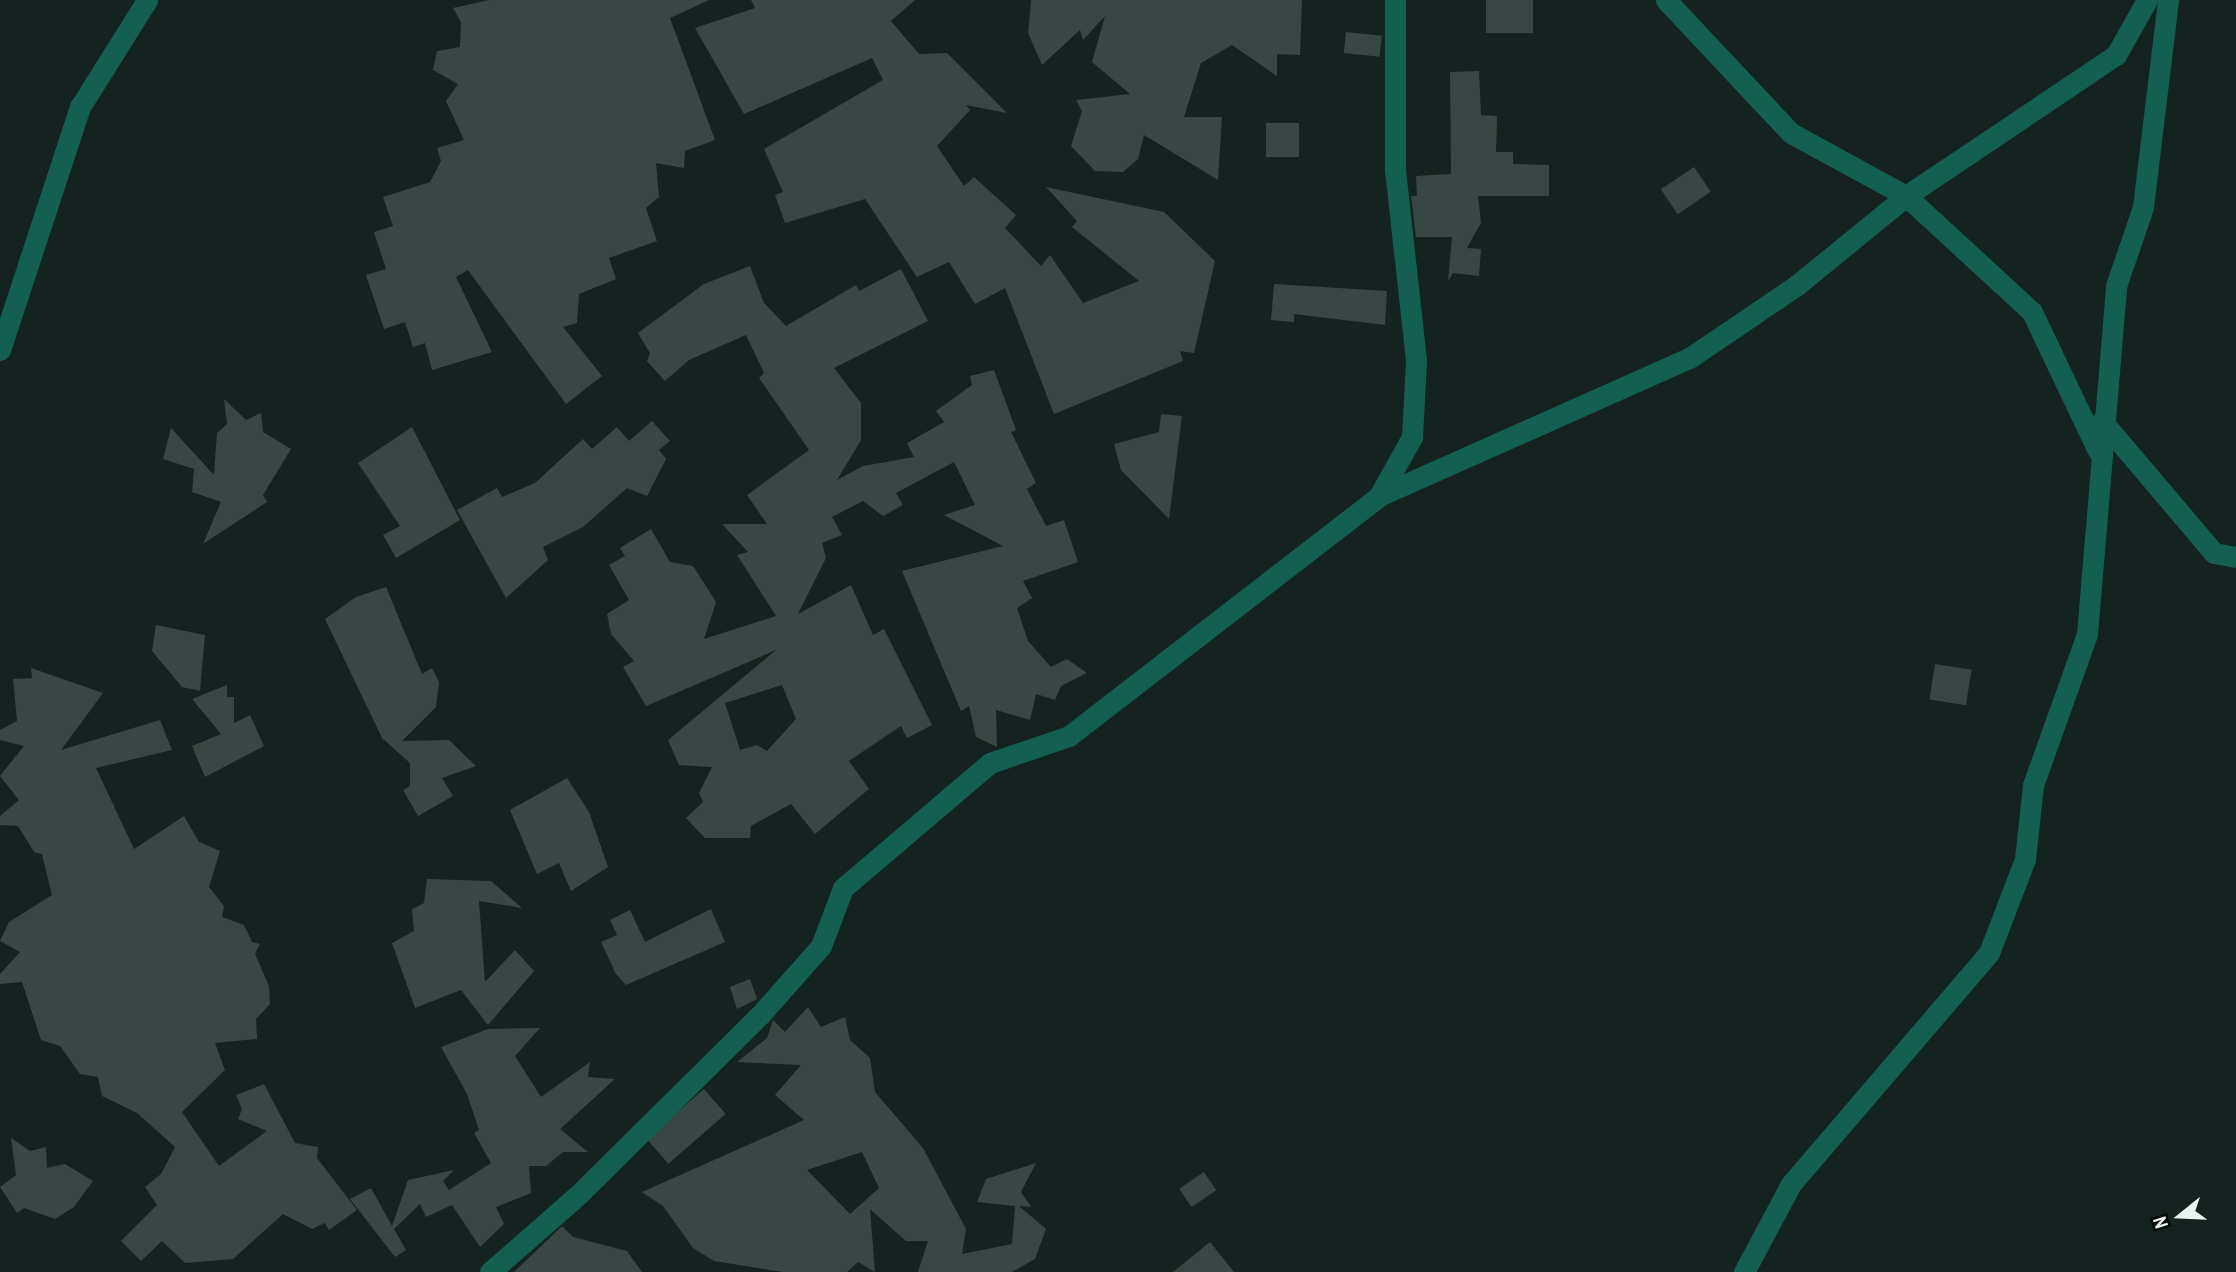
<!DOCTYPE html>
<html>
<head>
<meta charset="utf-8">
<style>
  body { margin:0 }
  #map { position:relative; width:2236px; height:1272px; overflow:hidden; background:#14231f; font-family:"Archivo Narrow",sans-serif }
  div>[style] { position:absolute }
  .building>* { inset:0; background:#374743; transform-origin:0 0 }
  .street>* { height:21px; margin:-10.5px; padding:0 10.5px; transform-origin:10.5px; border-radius:10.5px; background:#135f50 }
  span { translate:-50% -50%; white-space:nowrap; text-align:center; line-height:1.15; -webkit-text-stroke:5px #050b09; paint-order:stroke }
  .north { position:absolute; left:2145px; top:1181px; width:70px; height:70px; -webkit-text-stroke:5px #050b09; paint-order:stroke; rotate:252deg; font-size:19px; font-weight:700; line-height:28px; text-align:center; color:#eaf4f1 }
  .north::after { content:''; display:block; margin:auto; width:24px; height:32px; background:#eaf4f1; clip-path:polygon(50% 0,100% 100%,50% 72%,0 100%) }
</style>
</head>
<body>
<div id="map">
  <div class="building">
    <div style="clip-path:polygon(489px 0,709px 0,670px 18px,715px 140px,685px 151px,684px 168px,656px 163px,659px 197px,646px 208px,657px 241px,609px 258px,616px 279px,579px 294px,577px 323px,563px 327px,602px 376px,566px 404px,468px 270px,456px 277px,492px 352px,432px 370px,425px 343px,413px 347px,405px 322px,384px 329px,366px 275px,386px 269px,374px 232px,393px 226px,383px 197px,430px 182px,441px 161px,437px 148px,464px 140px,446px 101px,458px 84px,433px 70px,437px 51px,460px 47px,461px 22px,453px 8px)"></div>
    <div style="clip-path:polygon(751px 0,915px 0,891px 21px,919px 54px,947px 53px,1007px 113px,966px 105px,970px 110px,937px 146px,964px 186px,974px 177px,1016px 215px,1005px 228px,1041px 266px,1050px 255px,1083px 303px,1139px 281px,1072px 227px,1077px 221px,1046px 187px,1164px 212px,1215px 261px,1194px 353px,1180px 351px,1183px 361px,1054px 414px,1005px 288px,975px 304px,949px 262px,917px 277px,865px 199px,785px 223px,775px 195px,783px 192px,764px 149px,883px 80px,872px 58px,744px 114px,695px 28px,755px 8px)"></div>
    <div style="clip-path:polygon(1031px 0,1302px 0,1300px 55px,1277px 54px,1277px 76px,1232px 45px,1201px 63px,1184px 117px,1222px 117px,1218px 180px,1144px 135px,1138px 159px,1123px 172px,1095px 171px,1071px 146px,1082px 111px,1076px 100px,1130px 94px,1092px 62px,1105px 16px,1083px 40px,1080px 30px,1042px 65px,1028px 33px)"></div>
    <div style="left:1486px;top:0;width:47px;height:33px"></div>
    <div style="left:1346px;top:32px;width:36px;height:21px;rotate:6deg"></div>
    <div style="clip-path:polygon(1479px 71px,1481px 115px,1497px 116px,1496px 152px,1513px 152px,1513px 164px,1549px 165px,1549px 196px,1478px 196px,1481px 223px,1467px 248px,1481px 249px,1479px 276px,1453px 273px,1448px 281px,1452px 237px,1416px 237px,1411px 196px,1417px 196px,1416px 176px,1451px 174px,1450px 72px)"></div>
    <div style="left:1266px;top:123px;width:33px;height:34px"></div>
    <div style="left:1694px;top:167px;width:30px;height:40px;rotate:56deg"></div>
    <div style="clip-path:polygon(evenodd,750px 266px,764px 303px,786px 326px,856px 285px,859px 291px,901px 269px,928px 321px,834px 368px,861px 403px,861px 440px,837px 480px,863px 466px,914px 457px,907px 443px,944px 422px,936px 411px,972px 385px,970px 376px,994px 370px,1016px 430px,1011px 432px,1036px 483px,1027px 489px,1046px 526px,1064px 520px,1078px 562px,1023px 581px,1032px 598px,1017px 608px,1028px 641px,1051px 667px,1067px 659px,1087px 673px,1061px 686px,1055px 700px,1036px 694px,1030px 720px,996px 710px,997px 747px,976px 737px,969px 706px,961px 711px,902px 571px,1003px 546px,944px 515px,975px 505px,954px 462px,896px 493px,903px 505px,883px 516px,863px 501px,832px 517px,842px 535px,822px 543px,826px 558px,798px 614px,851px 585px,873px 635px,884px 629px,932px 725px,907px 738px,901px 726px,849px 761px,869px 789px,815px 834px,791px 804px,751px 826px,750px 838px,705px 838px,686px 818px,703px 802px,699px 793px,712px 767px,679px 765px,668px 740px,776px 650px,646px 706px,623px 667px,634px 661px,611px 634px,607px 614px,629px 600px,609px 565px,625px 556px,620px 548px,651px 529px,670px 562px,693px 566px,716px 602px,704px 639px,776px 616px,737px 555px,748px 552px,722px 524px,767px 524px,747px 495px,809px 450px,759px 378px,764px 373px,746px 335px,689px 360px,665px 381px,647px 361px,650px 353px,638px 333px,704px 284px,750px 266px,782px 685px,796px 719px,767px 751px,757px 745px,740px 750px,725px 703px,782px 685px)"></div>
    <div style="clip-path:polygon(1274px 284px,1387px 291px,1385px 325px,1294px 314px,1294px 322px,1271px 320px)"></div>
    <div style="clip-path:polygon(224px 399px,246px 420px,261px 413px,263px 432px,291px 449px,263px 495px,267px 502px,203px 544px,221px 502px,192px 492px,194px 469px,163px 459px,171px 428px,214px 475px,217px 433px,227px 424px)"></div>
    <div style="clip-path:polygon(1161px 414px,1182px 416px,1169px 519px,1121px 470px,1114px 444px,1159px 432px)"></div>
    <div style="clip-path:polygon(652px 421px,670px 441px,659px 450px,666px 459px,647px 496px,627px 488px,583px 527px,543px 547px,548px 560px,506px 598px,457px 510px,497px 488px,502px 497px,535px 483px,583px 439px,592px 449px,617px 427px,629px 441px)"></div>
    <div style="clip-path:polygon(412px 427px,460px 520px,396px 558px,383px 535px,400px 526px,358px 463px)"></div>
    <div style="clip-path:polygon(386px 587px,422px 674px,432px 668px,439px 682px,436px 707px,402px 741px,449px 740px,476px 766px,442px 778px,453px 796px,418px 816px,403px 790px,410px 786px,410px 763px,382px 738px,325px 619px,356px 597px)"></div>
    <div style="clip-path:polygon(156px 625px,205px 635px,200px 691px,182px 687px,152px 651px)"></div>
    <div style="left:1935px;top:664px;width:37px;height:36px;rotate:9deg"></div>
    <div style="clip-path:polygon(31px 668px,103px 693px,61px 750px,160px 720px,172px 750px,96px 768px,134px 849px,184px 816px,199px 842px,220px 851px,209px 887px,224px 906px,222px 917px,244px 925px,252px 942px,260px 944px,255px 954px,269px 986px,270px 1004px,256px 1019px,257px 1039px,215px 1043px,225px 1070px,182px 1112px,219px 1166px,267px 1131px,238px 1119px,242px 1109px,236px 1095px,264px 1084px,295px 1143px,318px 1147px,317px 1158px,357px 1210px,329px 1230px,325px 1223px,312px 1229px,283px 1214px,233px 1259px,185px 1263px,162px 1241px,141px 1261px,121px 1241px,157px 1205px,145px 1187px,161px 1174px,175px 1147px,137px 1113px,102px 1096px,98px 1077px,80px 1074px,60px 1046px,41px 1040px,22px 982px,0 984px,0 974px,20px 952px,0 941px,9px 922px,52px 895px,42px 854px,34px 852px,18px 826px,0 825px,0 816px,19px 800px,0 776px,24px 746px,0 740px,0 730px,17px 721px,13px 679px,32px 678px)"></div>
    <div style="clip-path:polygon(227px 685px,227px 697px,234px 697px,234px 723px,250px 715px,264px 746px,205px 777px,192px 746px,221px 734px,192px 699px)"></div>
    <div style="clip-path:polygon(567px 778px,589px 812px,608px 867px,571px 891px,559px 863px,537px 874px,510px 810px)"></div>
    <div style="clip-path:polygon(427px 879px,491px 881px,522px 908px,479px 901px,485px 982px,515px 950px,534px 971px,488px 1025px,461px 990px,415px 1008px,392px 943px,414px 931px,412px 909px,424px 903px)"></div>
    <div style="clip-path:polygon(711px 909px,725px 942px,626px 985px,616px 974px,601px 942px,617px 935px,610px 920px,630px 910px,645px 942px)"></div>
    <div style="clip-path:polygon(750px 979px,757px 999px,737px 1009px,730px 987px)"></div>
    <div style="clip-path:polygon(evenodd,808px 1007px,821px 1027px,845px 1017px,850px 1040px,870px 1058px,875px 1092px,923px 1148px,966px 1229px,962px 1254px,1012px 1244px,1015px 1206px,977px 1202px,986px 1179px,1036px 1163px,1021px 1192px,1031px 1207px,1019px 1206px,1046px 1229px,1035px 1259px,1012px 1272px,918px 1272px,928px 1241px,906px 1241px,870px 1209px,875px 1272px,858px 1262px,847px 1272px,783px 1272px,714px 1261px,693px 1248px,663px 1206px,642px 1192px,804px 1120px,775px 1095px,801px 1065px,737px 1062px,767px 1038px,773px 1020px,785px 1032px,808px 1007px,862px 1152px,879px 1188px,850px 1214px,807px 1170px,862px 1152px)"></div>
    <div style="clip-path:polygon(540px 1028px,515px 1056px,541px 1097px,590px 1062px,588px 1077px,615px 1079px,560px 1129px,588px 1152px,563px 1152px,546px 1166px,529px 1166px,531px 1193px,496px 1207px,504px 1224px,480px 1247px,452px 1205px,426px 1217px,420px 1204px,394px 1229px,406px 1250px,395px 1257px,350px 1199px,371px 1188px,392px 1226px,408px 1180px,454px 1170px,443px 1181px,449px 1190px,491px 1163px,474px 1133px,479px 1130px,467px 1094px,441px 1047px,488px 1029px)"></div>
    <div style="left:704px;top:1089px;width:33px;height:76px;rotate:49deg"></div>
    <div style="clip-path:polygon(11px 1138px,30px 1151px,46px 1147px,47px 1168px,65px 1164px,93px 1181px,74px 1207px,55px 1219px,24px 1208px,17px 1213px,0 1187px,16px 1175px)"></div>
    <div style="left:1204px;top:1172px;width:22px;height:30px;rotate:56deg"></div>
    <div style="clip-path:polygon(562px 1226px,573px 1237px,627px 1251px,642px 1272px,514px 1272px)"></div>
    <div style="clip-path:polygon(1210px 1242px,1234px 1272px,1173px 1272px)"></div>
  </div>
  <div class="street">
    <div style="left:1666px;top:0;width:183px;rotate:46.8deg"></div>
    <div style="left:1791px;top:133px;width:131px;rotate:28.7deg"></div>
    <div style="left:1906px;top:196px;width:171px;rotate:42.6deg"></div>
    <div style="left:2032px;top:312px;width:154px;rotate:64.6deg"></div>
    <div style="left:0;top:350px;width:256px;rotate:-71.8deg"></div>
    <div style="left:80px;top:107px;width:126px;rotate:-57.9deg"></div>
    <div style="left:2102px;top:421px;width:173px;rotate:49.7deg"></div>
    <div style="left:2214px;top:553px;width:22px;rotate:10deg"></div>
    <div style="left:1379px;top:496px;width:342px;rotate:-24deg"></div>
    <div style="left:1691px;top:357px;width:128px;rotate:-34.2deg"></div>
    <div style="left:1797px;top:285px;width:141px;rotate:-39.2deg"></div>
    <div style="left:1906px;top:196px;width:253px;rotate:-33.9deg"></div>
    <div style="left:2116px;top:55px;width:63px;rotate:-60.6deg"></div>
    <div style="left:490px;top:1272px;width:118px;rotate:-41.2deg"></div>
    <div style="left:579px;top:1194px;width:255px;rotate:-44.7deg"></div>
    <div style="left:760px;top:1015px;width:92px;rotate:-48.5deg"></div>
    <div style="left:821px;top:946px;width:62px;rotate:-69.2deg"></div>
    <div style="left:843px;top:888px;width:193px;rotate:-40.4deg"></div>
    <div style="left:990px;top:763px;width:83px;rotate:-18.9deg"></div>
    <div style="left:1069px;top:736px;width:392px;rotate:-37.7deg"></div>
    <div style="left:1379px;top:496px;width:68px;rotate:-60.8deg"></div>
    <div style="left:1412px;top:437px;width:77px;rotate:-87deg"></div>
    <div style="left:1416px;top:360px;width:192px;rotate:-96.3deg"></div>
    <div style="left:1395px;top:169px;width:169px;rotate:-90deg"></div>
    <div style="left:1744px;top:1272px;width:100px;rotate:-61.9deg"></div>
    <div style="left:1791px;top:1184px;width:304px;rotate:-49.4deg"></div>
    <div style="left:1989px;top:953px;width:101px;rotate:-69deg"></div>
    <div style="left:2025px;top:859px;width:74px;rotate:-83.8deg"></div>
    <div style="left:2033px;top:785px;width:160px;rotate:-70.3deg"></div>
    <div style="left:2087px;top:634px;width:349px;rotate:-85.2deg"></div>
    <div style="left:2116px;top:286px;width:83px;rotate:-71.1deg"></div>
    <div style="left:2143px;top:207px;width:209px;rotate:-83.1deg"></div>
  </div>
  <div class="north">N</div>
</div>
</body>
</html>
